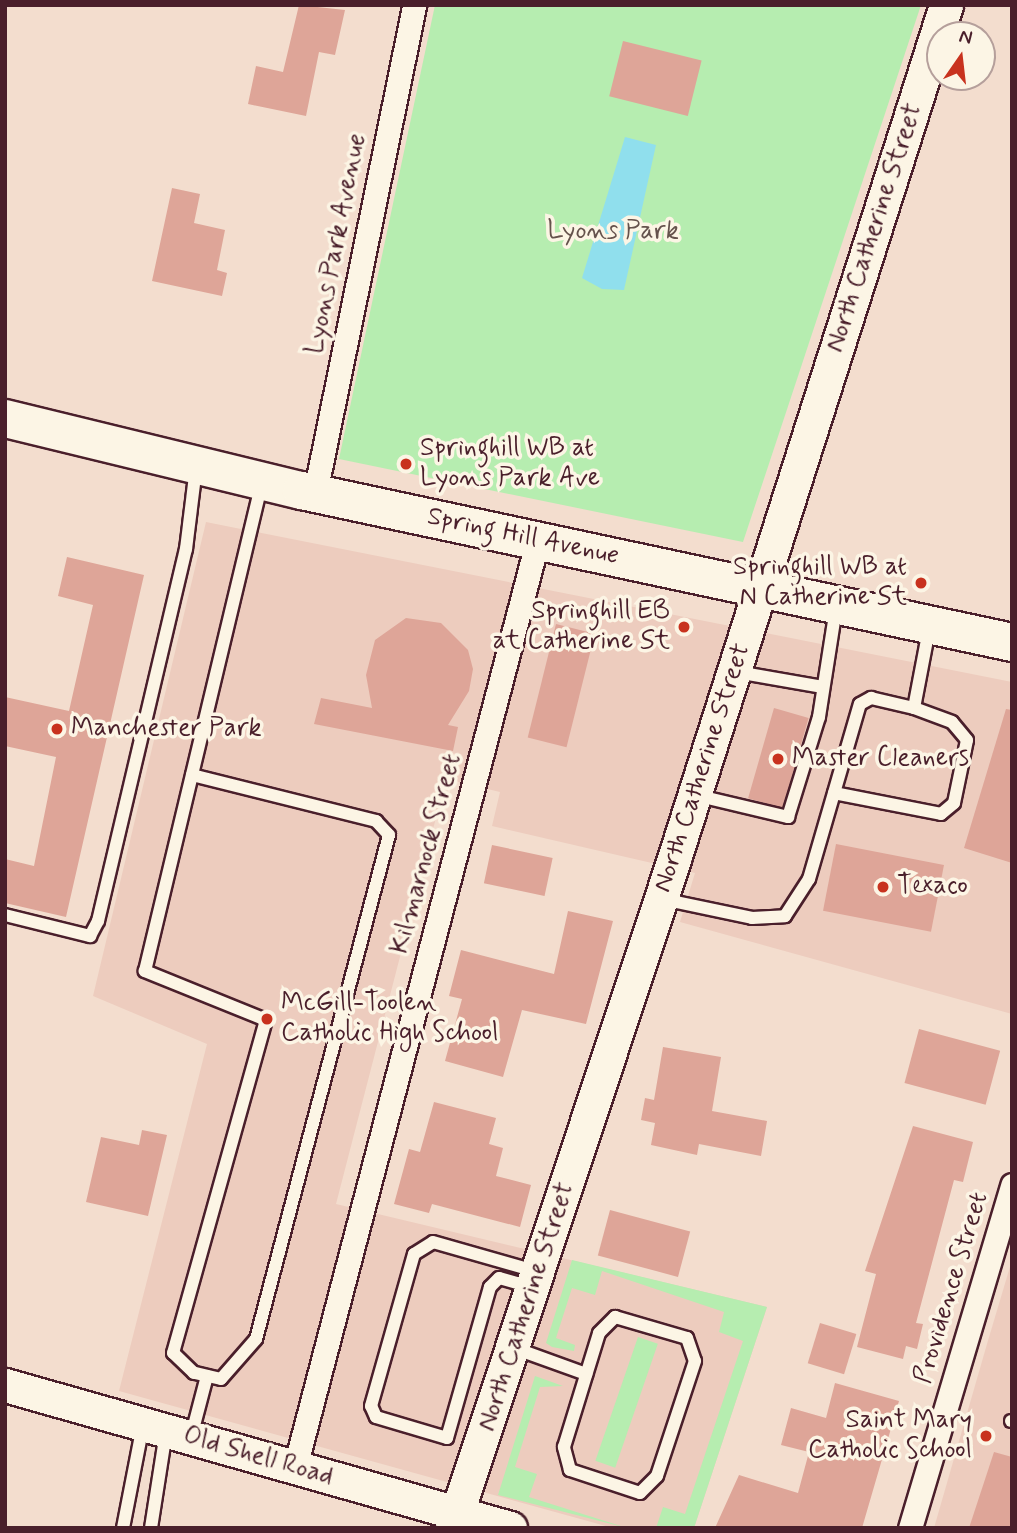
<!DOCTYPE html>
<html>
<head>
<meta charset="utf-8">
<style>
  body { margin:0 }
  #map { position:relative; width:1017px; height:1533px; overflow:hidden; background:#f3ddce; font-family:Mynerve,sans-serif }
  div>[style] { position:absolute }
  .built>* { inset:0; background:#edccbe }
  .green>* { inset:0; background:#b6edb0; transform-origin:0 0 }
  .water>* { inset:0; background:#90dfed }
  .building>* { inset:0; background:#dea598; transform-origin:0 0 }
  .roads { filter:drop-shadow(2px 0 #4a1f2b) drop-shadow(-2px 0 #4a1f2b) drop-shadow(0 2px #4a1f2b) drop-shadow(0 -2px #4a1f2b) }
  .lane>* { height:12px; margin:-6px; padding:0 6px; transform-origin:6px; border-radius:6px; background:#fcf5e5 }
  .street>* { height:23px; margin:-11.5px; padding:0 11.5px; transform-origin:11.5px; border-radius:11.5px; background:#fcf5e5 }
  .secondary>* { height:33px; margin:-16.5px; padding:0 16.5px; transform-origin:16.5px; border-radius:16.5px; background:#fcf5e5 }
  .primary>* { height:37px; margin:-18.5px; padding:0 18.5px; transform-origin:18.5px; border-radius:18.5px; background:#fcf5e5 }
  .dots>* { width:19px; height:19px; translate:-50% -50%; box-sizing:border-box; border:4px solid #fcf5e5; border-radius:50% }
  span { translate:-50% -50%; white-space:nowrap; text-align:center; line-height:1.15; -webkit-text-stroke:7px #fcf5e5; paint-order:stroke }
  .street-label { font-size:26px; color:#4a1f2b }
  .park-label { font-size:26px; color:#65524c }
  .poi-label { font-size:26px; color:#4a1f2b }
  .left { translate:0 -50%; text-align:left }
  .right { translate:-100% -50%; text-align:right }
  .frame { position:absolute; inset:0; border:7px solid #4a1f2b; pointer-events:none }
  .north { position:absolute; left:926px; top:21px; width:70px; height:70px; box-sizing:border-box; background:#fcf5e5; border:2px solid #b59f9b; border-radius:50%; rotate:14deg; font-size:19px; font-weight:700; line-height:28px; text-align:center; color:#4a1f2b }
  .north::after { content:''; display:block; margin:auto; width:24px; height:32px; background:#c8321e; clip-path:polygon(50% 0,100% 100%,50% 72%,0 100%) }
</style>
</head>
<body>
<div id="map">
  <div class="built">
    <div style="clip-path:polygon(206px 522px,1012px 682px,1012px 1014px,680px 922px,695px 873px,492px 826px,500px 792px,446px 779px,336px 1204px,767px 1307px,694px 1528px,613px 1528px,119px 1391px,207px 1044px,93px 996px)"></div>
    <div style="clip-path:polygon(1012px 1260px,1012px 1528px,934px 1528px,987px 1344px)"></div>
  </div>
  <div class="green">
    <div style="clip-path:polygon(435px 5px,921px 5px,743px 542px,339px 459px)"></div>
    <div style="clip-path:polygon(572px 1260px,767px 1307px,694px 1528px,656px 1528px,663px 1507px,685px 1514px,743px 1341px,719px 1332px,724px 1312px,602px 1271px,595px 1295px,572px 1288px,556px 1338px,575px 1345px,574px 1351px,552px 1347px,546px 1343px)"></div>
    <div style="left:638px;top:1337px;width:21px;height:131px;rotate:19deg"></div>
    <div style="clip-path:polygon(535px 1376px,563px 1386px,540px 1387px,515px 1467px,537px 1474px,529px 1497px,627px 1528px,498px 1495px)"></div>
  </div>
  <div class="water">
    <div style="clip-path:polygon(625px 137px,656px 145px,624px 290px,602px 289px,582px 278px)"></div>
  </div>
  <div class="building">
    <div style="clip-path:polygon(299px 5px,345px 10px,335px 55px,319px 52px,306px 116px,248px 104px,256px 66px,283px 72px)"></div>
    <div style="left:623px;top:41px;width:81px;height:57px;rotate:14deg"></div>
    <div style="clip-path:polygon(172px 188px,200px 194px,194px 223px,225px 230px,217px 270px,227px 273px,222px 296px,152px 281px)"></div>
    <div style="clip-path:polygon(67px 557px,144px 575px,66px 917px,5px 903px,5px 859px,34px 866px,56px 757px,5px 746px,5px 697px,69px 711px,93px 605px,58px 596px)"></div>
    <div style="clip-path:polygon(406px 618px,441px 623px,468px 650px,473px 669px,469px 691px,448px 725px,458px 727px,453px 751px,314px 724px,321px 698px,372px 708px,366px 675px,375px 640px)"></div>
    <div style="left:556px;top:624px;width:40px;height:117px;rotate:14deg"></div>
    <div style="left:774px;top:708px;width:36px;height:94px;rotate:16deg"></div>
    <div style="clip-path:polygon(1006px 709px,1012px 710px,1012px 863px,964px 848px)"></div>
    <div style="left:836px;top:844px;width:110px;height:68px;rotate:11deg"></div>
    <div style="left:492px;top:845px;width:62px;height:39px;rotate:12deg"></div>
    <div style="clip-path:polygon(568px 911px,613px 921px,586px 1024px,522px 1010px,503px 1077px,445px 1061px,462px 999px,449px 996px,461px 950px,554px 974px)"></div>
    <div style="left:919px;top:1029px;width:84px;height:56px;rotate:15deg"></div>
    <div style="clip-path:polygon(663px 1047px,721px 1057px,712px 1111px,767px 1121px,761px 1156px,699px 1144px,697px 1155px,651px 1145px,655px 1123px,641px 1120px,645px 1098px,654px 1100px)"></div>
    <div style="clip-path:polygon(434px 1102px,496px 1118px,489px 1144px,503px 1148px,496px 1176px,531px 1185px,520px 1227px,432px 1204px,429px 1213px,394px 1204px,409px 1149px,420px 1152px)"></div>
    <div style="clip-path:polygon(913px 1126px,973px 1142px,963px 1182px,954px 1180px,916px 1323px,923px 1324px,917px 1349px,906px 1346px,903px 1359px,857px 1347px,876px 1274px,865px 1271px)"></div>
    <div style="clip-path:polygon(142px 1130px,167px 1135px,148px 1216px,86px 1202px,101px 1137px,139px 1145px)"></div>
    <div style="left:610px;top:1210px;width:83px;height:47px;rotate:15deg"></div>
    <div style="left:820px;top:1323px;width:38px;height:42px;rotate:17deg"></div>
    <div style="clip-path:polygon(835px 1383px,899px 1401px,862px 1528px,715px 1528px,739px 1475px,798px 1493px,809px 1452px,781px 1445px,791px 1408px,826px 1418px)"></div>
    <div style="clip-path:polygon(994px 1452px,1012px 1457px,1012px 1528px,969px 1528px)"></div>
  </div>
  <div class="roads">
    <div class="lane">
      <div style="left:737px;top:672px;width:87px;rotate:9.9deg"></div>
      <div style="left:192px;top:775px;width:190px;rotate:14deg"></div>
      <div style="left:376px;top:821px;width:19px;rotate:47deg"></div>
      <div style="left:389px;top:835px;width:521px;rotate:104.78deg"></div>
      <div style="left:256px;top:1339px;width:53px;rotate:131.2deg"></div>
      <div style="left:221px;top:1379px;width:28px;rotate:-167deg"></div>
      <div style="left:194px;top:1373px;width:29px;rotate:-136deg"></div>
      <div style="left:173px;top:1353px;width:346px;rotate:-74.4deg"></div>
      <div style="left:266px;top:1020px;width:131px;rotate:-158deg"></div>
      <div style="left:145px;top:971px;width:503px;rotate:-76.54deg"></div>
      <div style="left:834px;top:793px;width:109px;rotate:11.1deg"></div>
      <div style="left:941px;top:814px;width:17px;rotate:-40deg"></div>
      <div style="left:954px;top:803px;width:64px;rotate:-78.3deg"></div>
      <div style="left:967px;top:740px;width:23px;rotate:-130deg"></div>
      <div style="left:952px;top:722px;width:40px;rotate:-159.8deg"></div>
      <div style="left:695px;top:795px;width:96px;rotate:13.3deg"></div>
      <div style="left:788px;top:817px;width:105px;rotate:-72.8deg"></div>
      <div style="left:819px;top:717px;width:109px;rotate:-81.1deg"></div>
      <div style="left:662px;top:899px;width:92px;rotate:11.9deg"></div>
      <div style="left:752px;top:918px;width:33px;rotate:-3deg"></div>
      <div style="left:785px;top:916px;width:44px;rotate:-57deg"></div>
      <div style="left:809px;top:879px;width:182px;rotate:-73.8deg"></div>
      <div style="left:860px;top:704px;width:13px;rotate:-29deg"></div>
      <div style="left:871px;top:698px;width:44px;rotate:13.1deg"></div>
      <div style="left:914px;top:708px;width:80px;rotate:-79.2deg"></div>
      <div style="left:5px;top:915px;width:88px;rotate:13.9deg"></div>
      <div style="left:90px;top:936px;width:17px;rotate:-62deg"></div>
      <div style="left:98px;top:921px;width:382px;rotate:-76.7deg"></div>
      <div style="left:186px;top:549px;width:83px;rotate:-83deg"></div>
      <div style="left:531px;top:1287px;width:33px;rotate:-164deg"></div>
      <div style="left:499px;top:1278px;width:13px;rotate:135deg"></div>
      <div style="left:490px;top:1287px;width:157px;rotate:105.9deg"></div>
      <div style="left:447px;top:1438px;width:74px;rotate:-163.5deg"></div>
      <div style="left:376px;top:1417px;width:12px;rotate:-114deg"></div>
      <div style="left:371px;top:1406px;width:158px;rotate:-74.2deg"></div>
      <div style="left:414px;top:1254px;width:22px;rotate:-32deg"></div>
      <div style="left:433px;top:1242px;width:106px;rotate:15.9deg"></div>
      <div style="left:615px;top:1317px;width:75px;rotate:16.3deg"></div>
      <div style="left:687px;top:1338px;width:24px;rotate:71deg"></div>
      <div style="left:695px;top:1361px;width:121px;rotate:108.3deg"></div>
      <div style="left:657px;top:1476px;width:24px;rotate:135deg"></div>
      <div style="left:640px;top:1493px;width:74px;rotate:-161.8deg"></div>
      <div style="left:570px;top:1470px;width:24px;rotate:-105deg"></div>
      <div style="left:564px;top:1447px;width:119px;rotate:-72.9deg"></div>
      <div style="left:599px;top:1333px;width:23px;rotate:-45deg"></div>
      <div style="left:514px;top:1348px;width:77px;rotate:19.9deg"></div>
      <div style="left:1011px;top:1421px;width:1px"></div>
      <div style="left:191px;top:1437px;width:63px;rotate:-75.3deg"></div>
      <div style="left:123px;top:1528px;width:105px;rotate:-79deg"></div>
      <div style="left:151px;top:1528px;width:97px;rotate:-81.1deg"></div>
    </div>
    <div class="street">
      <div style="left:315px;top:493px;width:498px;rotate:-78.5deg"></div>
      <div style="left:295px;top:1467px;width:959px;rotate:-75.33deg"></div>
      <div style="left:910px;top:1528px;width:358px;rotate:-73.4deg"></div>
    </div>
    <div class="secondary">
      <div style="left:5px;top:1385px;width:525px;rotate:15.81deg"></div>
      <div style="left:452px;top:1528px;width:705px;rotate:-71.64deg"></div>
      <div style="left:674px;top:859px;width:896px;rotate:-72.33deg"></div>
    </div>
    <div class="primary">
      <div style="left:5px;top:418px;width:305px;rotate:13.7deg"></div>
      <div style="left:301px;top:490px;width:727px;rotate:12.07deg"></div>
    </div>
  </div>
  <div class="dots">
    <div style="left:406px;top:464px;background:#c8321e"></div>
    <div style="left:921px;top:583px;background:#c8321e"></div>
    <div style="left:684px;top:627px;background:#c8321e"></div>
    <div style="left:57px;top:729px;background:#c8321e"></div>
    <div style="left:778px;top:759px;background:#c8321e"></div>
    <div style="left:883px;top:887px;background:#c8321e"></div>
    <div style="left:267px;top:1019px;background:#c8321e"></div>
    <div style="left:986px;top:1436px;background:#c8321e"></div>
  </div>
  <div class="street-label">
    <span style="left:875px;top:228px;rotate:-72deg">North Catherine Street</span>
    <span style="left:337px;top:244px;rotate:-79deg">Lyons Park Avenue</span>
    <span style="left:523px;top:537px;rotate:12deg">Spring Hill Avenue</span>
    <span style="left:703px;top:768px;rotate:-72deg">North Catherine Street</span>
    <span style="left:427px;top:854px;rotate:-75deg">Kilmarnock Street</span>
    <span style="left:952px;top:1288px;rotate:-73deg">Providence Street</span>
    <span style="left:527px;top:1307px;rotate:-72deg">North Catherine Street</span>
    <span style="left:258px;top:1457px;rotate:16deg">Old Shell Road</span>
  </div>
  <div class="park-label">
    <span style="left:613px;top:232px">Lyons Park</span>
  </div>
  <div class="poi-label">
    <span class="left" style="left:420px;top:464px">Springhill WB at<br>Lyons Park Ave</span>
    <span class="right" style="left:907px;top:583px">Springhill WB at<br>N Catherine St</span>
    <span class="right" style="left:670px;top:627px">Springhill EB<br>at Catherine St</span>
    <span class="left" style="left:71px;top:729px">Manchester Park</span>
    <span class="left" style="left:792px;top:759px">Master Cleaners</span>
    <span class="left" style="left:897px;top:887px">Texaco</span>
    <span class="left" style="left:281px;top:1019px">McGill-Toolen<br>Catholic High School</span>
    <span class="right" style="left:972px;top:1436px">Saint Mary<br>Catholic School</span>
  </div>
  <div class="frame"></div>
  <div class="north">N</div>
</div>
</body>
</html>
